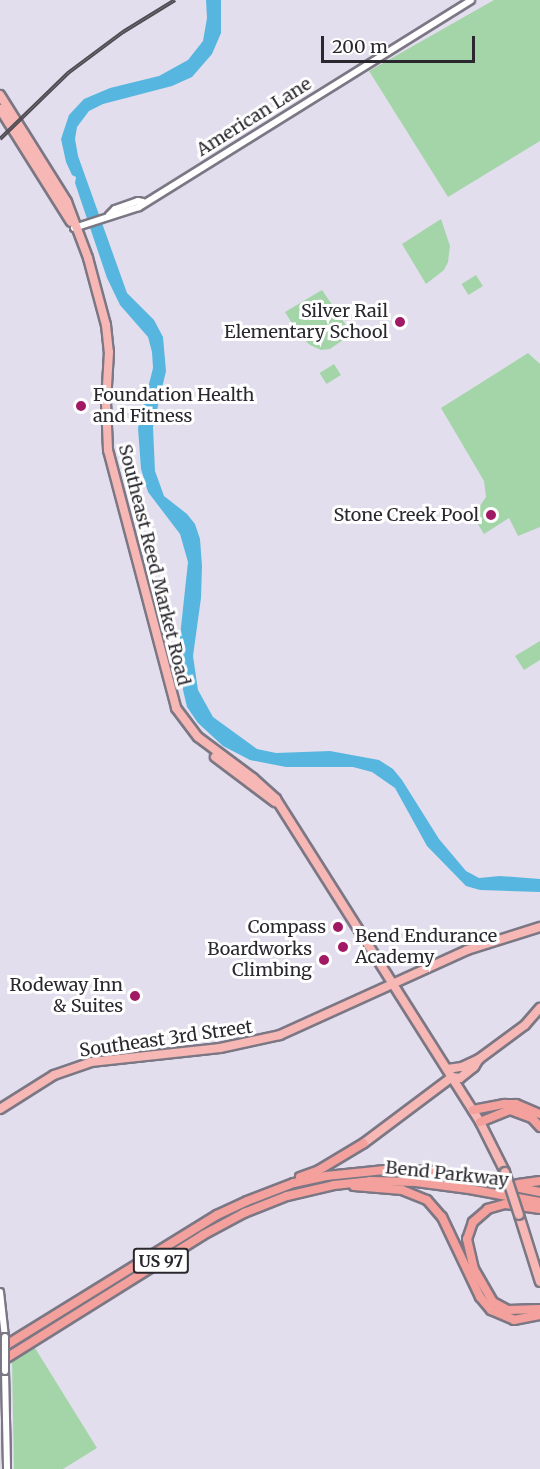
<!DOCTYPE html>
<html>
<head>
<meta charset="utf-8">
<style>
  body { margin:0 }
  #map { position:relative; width:540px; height:1469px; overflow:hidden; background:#e3deed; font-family:Merriweather,serif }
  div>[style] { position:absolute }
  .green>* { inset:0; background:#a4d5a9; transform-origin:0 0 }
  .water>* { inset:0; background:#57b6df }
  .roads { filter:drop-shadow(2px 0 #7b7784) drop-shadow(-2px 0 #7b7784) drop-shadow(0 2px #7b7784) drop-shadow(0 -2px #7b7784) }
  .tertiary>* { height:6px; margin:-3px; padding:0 3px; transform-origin:3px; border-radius:3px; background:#fff }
  .primary>* { height:8px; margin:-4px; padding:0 4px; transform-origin:4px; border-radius:4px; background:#f7b8b5 }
  .trunk>* { height:8px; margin:-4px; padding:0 4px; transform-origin:4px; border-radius:4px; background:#f4a09c }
  .rail>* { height:4px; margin-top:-2px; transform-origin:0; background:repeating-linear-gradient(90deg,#fff 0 4.5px,#4f4d54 0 9px); box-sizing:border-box; border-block:2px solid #4f4d54 }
  .bridges { filter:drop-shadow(2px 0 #7b7784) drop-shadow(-2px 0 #7b7784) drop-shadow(0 2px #7b7784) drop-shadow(0 -2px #7b7784) }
  .tertiary-bridge>* { height:6px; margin:-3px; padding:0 3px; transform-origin:3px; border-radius:3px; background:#fff }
  .primary-bridge>* { height:8px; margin:-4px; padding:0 4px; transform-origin:4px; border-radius:4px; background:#f7b8b5 }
  .dots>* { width:16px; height:16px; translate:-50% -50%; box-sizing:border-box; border:3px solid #fff; border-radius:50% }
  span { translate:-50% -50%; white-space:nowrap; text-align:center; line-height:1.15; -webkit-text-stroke:6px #fff; paint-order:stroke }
  .shield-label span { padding:2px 4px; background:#fff; border:2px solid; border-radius:4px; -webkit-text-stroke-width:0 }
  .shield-label { font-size:16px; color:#2a282e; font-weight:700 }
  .street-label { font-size:18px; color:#2a282e }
  .poi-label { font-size:18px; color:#2a282e }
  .right { translate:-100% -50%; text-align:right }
  .left { translate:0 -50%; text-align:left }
  .scale { position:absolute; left:321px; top:36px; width:154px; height:27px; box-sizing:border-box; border:3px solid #2a282e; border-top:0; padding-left:8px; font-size:18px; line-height:21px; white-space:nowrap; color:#2a282e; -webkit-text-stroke:4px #fff; paint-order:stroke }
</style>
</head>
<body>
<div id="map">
  <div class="green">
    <div style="clip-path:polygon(494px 0,540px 0,540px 141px,448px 197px,369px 71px)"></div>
    <div style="clip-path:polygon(441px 219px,450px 246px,448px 262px,444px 270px,426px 284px,402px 244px)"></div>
    <div style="left:476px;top:275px;width:13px;height:17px;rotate:58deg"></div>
    <div style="clip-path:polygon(322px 290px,352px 334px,330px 349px,321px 350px,310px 345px,299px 335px,285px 312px)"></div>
    <div style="clip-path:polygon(528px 353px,540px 364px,540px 527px,518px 536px,509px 518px,484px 534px,473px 516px,486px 497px,484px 481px,441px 408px)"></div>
    <div style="left:334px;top:364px;width:13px;height:17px;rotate:58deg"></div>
    <div style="clip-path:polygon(540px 641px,540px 660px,524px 670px,515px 656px)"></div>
    <div style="clip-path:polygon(35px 1348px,97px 1448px,63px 1469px,14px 1469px,12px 1360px)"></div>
  </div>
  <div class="water">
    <div style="clip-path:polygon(206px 0,221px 0,221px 33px,212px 54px,192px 77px,172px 86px,103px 104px,89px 111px,77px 127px,75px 139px,78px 156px,127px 293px,154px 320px,163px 337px,166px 371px,153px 427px,155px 471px,164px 496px,187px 514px,195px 524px,200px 539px,202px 566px,201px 598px,193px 656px,198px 690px,213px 717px,257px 749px,276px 753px,330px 751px,379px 760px,393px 769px,402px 780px,439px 839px,466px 871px,479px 878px,500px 876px,540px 879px,540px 892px,480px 890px,466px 886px,427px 846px,395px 788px,372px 772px,353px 767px,286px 767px,250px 760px,223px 746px,198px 723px,187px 707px,177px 664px,188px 562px,180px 534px,148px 492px,141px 469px,138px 428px,153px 368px,152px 352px,148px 337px,120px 305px,107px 278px,75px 183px,76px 177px,72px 175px,66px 162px,61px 139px,69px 115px,84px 99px,110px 88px,159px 76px,188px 60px,203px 41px,207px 18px)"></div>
  </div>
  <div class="roads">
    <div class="tertiary">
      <div style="left:109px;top:215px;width:8px;rotate:-45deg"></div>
      <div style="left:115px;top:209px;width:24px;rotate:-19deg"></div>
      <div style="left:138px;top:201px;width:5px;rotate:11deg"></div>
      <div style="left:74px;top:228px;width:68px;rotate:-17.9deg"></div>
      <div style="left:139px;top:207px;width:391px;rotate:-31.9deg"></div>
      <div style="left:0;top:1292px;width:45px;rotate:83.7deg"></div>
      <div style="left:5px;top:1371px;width:98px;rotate:88.8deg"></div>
    </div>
    <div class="primary">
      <div style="left:0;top:95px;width:126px;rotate:57.9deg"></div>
      <div style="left:67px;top:202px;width:60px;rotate:69.4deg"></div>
      <div style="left:88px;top:258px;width:69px;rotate:75deg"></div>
      <div style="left:106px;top:325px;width:27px;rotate:84deg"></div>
      <div style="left:109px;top:352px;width:50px;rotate:93.4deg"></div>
      <div style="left:106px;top:402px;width:48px;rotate:87.6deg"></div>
      <div style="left:108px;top:450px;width:267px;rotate:75.2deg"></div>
      <div style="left:176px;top:708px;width:36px;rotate:53deg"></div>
      <div style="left:198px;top:737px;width:69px;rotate:36.7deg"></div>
      <div style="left:253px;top:778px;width:31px;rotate:42deg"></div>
      <div style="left:276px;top:799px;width:382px;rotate:57.7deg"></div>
      <div style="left:480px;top:1122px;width:56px;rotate:63.4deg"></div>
      <div style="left:0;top:109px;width:133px;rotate:57.9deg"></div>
      <div style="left:215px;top:757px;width:75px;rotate:36.9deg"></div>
      <div style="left:447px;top:1069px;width:15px;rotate:-8deg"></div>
      <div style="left:462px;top:1067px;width:19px;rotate:-25deg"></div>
      <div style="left:479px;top:1059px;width:57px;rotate:-36.5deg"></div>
      <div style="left:525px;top:1025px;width:23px;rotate:-49deg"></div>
      <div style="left:452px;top:1077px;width:8px;rotate:7deg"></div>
      <div style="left:460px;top:1078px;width:18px;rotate:-38deg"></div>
      <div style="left:474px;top:1067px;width:9px;rotate:-58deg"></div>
      <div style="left:0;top:1109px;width:64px;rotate:-32.2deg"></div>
      <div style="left:54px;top:1075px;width:39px;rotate:-19deg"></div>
      <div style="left:91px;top:1062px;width:130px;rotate:-6.2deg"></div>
      <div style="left:220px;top:1048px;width:61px;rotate:-12.2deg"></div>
      <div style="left:280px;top:1035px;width:205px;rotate:-24.4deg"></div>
      <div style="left:467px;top:950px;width:77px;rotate:-17.5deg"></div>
      <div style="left:364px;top:1143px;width:110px;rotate:-36.9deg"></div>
      <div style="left:519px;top:1215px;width:70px;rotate:72.6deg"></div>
    </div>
    <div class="trunk">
      <div style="left:473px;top:1110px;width:32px;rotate:-11deg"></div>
      <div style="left:504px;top:1104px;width:12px"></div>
      <div style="left:516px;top:1104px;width:26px;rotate:23deg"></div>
      <div style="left:480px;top:1122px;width:32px;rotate:-22deg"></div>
      <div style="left:510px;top:1110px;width:23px;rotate:20deg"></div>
      <div style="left:532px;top:1118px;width:12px;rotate:48deg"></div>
      <div style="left:300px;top:1177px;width:20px;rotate:-20deg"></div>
      <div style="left:319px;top:1170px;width:52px;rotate:-31deg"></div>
      <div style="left:518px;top:1184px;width:22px;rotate:-8deg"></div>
      <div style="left:354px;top:1186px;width:48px;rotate:4.8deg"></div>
      <div style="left:402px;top:1190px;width:27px;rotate:22deg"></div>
      <div style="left:427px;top:1200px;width:23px;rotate:49deg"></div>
      <div style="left:442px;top:1217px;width:89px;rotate:64.6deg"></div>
      <div style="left:480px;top:1297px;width:17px;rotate:50deg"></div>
      <div style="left:491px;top:1310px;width:25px;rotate:23deg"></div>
      <div style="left:514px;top:1320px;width:26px;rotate:-11deg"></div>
      <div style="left:540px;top:1209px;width:35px;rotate:-172deg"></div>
      <div style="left:505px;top:1204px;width:18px;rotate:164deg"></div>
      <div style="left:488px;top:1209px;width:20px;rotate:139deg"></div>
      <div style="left:473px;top:1222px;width:18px;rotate:109deg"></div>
      <div style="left:467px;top:1239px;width:31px;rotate:77deg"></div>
      <div style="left:474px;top:1269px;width:38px;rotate:60deg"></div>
      <div style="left:493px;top:1302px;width:17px;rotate:28deg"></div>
      <div style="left:508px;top:1310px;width:32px;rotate:-2deg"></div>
      <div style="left:0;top:1349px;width:255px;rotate:-31.7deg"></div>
      <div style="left:217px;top:1215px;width:33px;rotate:-25deg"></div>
      <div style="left:247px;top:1201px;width:50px;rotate:-21deg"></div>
      <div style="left:294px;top:1183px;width:33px;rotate:-12deg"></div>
      <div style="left:326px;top:1176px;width:59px;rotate:-5.8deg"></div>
      <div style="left:385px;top:1170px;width:49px;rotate:1.2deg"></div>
      <div style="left:434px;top:1171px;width:108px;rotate:11.2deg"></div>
      <div style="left:0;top:1362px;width:239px;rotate:-32deg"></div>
      <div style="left:203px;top:1235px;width:47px;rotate:-28.2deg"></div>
      <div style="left:244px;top:1213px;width:46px;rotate:-21.6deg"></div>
      <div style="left:287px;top:1196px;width:48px;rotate:-13.2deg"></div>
      <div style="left:334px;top:1185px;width:36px;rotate:-6deg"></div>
      <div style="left:370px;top:1181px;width:46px;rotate:1.2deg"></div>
      <div style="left:416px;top:1182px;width:53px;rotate:7.5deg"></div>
      <div style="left:469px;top:1189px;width:72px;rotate:10.4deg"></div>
    </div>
  </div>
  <div class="rail">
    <div style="left:0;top:139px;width:95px;rotate:-44.1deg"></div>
    <div style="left:68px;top:73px;width:69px;rotate:-36.7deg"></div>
    <div style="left:123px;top:32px;width:61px;rotate:-31.6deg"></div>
  </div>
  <div class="bridges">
    <div class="tertiary-bridge">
      <div style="left:5px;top:1337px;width:34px;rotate:90deg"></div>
    </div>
    <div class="primary-bridge">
      <div style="left:505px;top:1172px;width:45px;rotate:72deg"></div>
    </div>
  </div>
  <div class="dots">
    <div style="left:400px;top:322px;background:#a11965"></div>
    <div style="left:81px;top:406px;background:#a11965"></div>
    <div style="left:491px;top:515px;background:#a11965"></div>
    <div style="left:338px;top:927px;background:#a11965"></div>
    <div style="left:343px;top:947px;background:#a11965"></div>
    <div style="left:324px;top:960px;background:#a11965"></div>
    <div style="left:135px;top:996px;background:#a11965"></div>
  </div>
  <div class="shield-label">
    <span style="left:161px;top:1261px">US 97</span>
  </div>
  <div class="street-label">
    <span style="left:254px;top:117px;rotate:-32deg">American Lane</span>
    <span style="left:154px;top:565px;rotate:76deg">Southeast Reed Market Road</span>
    <span style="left:166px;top:1039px;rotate:-8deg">Southeast 3rd Street</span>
    <span style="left:447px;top:1174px;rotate:6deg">Bend Parkway</span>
  </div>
  <div class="poi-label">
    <span class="right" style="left:388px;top:322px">Silver Rail<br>Elementary School</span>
    <span class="left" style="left:93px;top:406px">Foundation Health<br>and Fitness</span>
    <span class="right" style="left:479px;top:515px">Stone Creek Pool</span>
    <span class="right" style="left:326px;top:927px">Compass</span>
    <span class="left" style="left:355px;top:947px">Bend Endurance<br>Academy</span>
    <span class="right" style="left:312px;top:960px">Boardworks<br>Climbing</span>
    <span class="right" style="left:123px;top:996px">Rodeway Inn<br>&amp; Suites</span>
  </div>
  <div class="scale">200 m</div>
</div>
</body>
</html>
